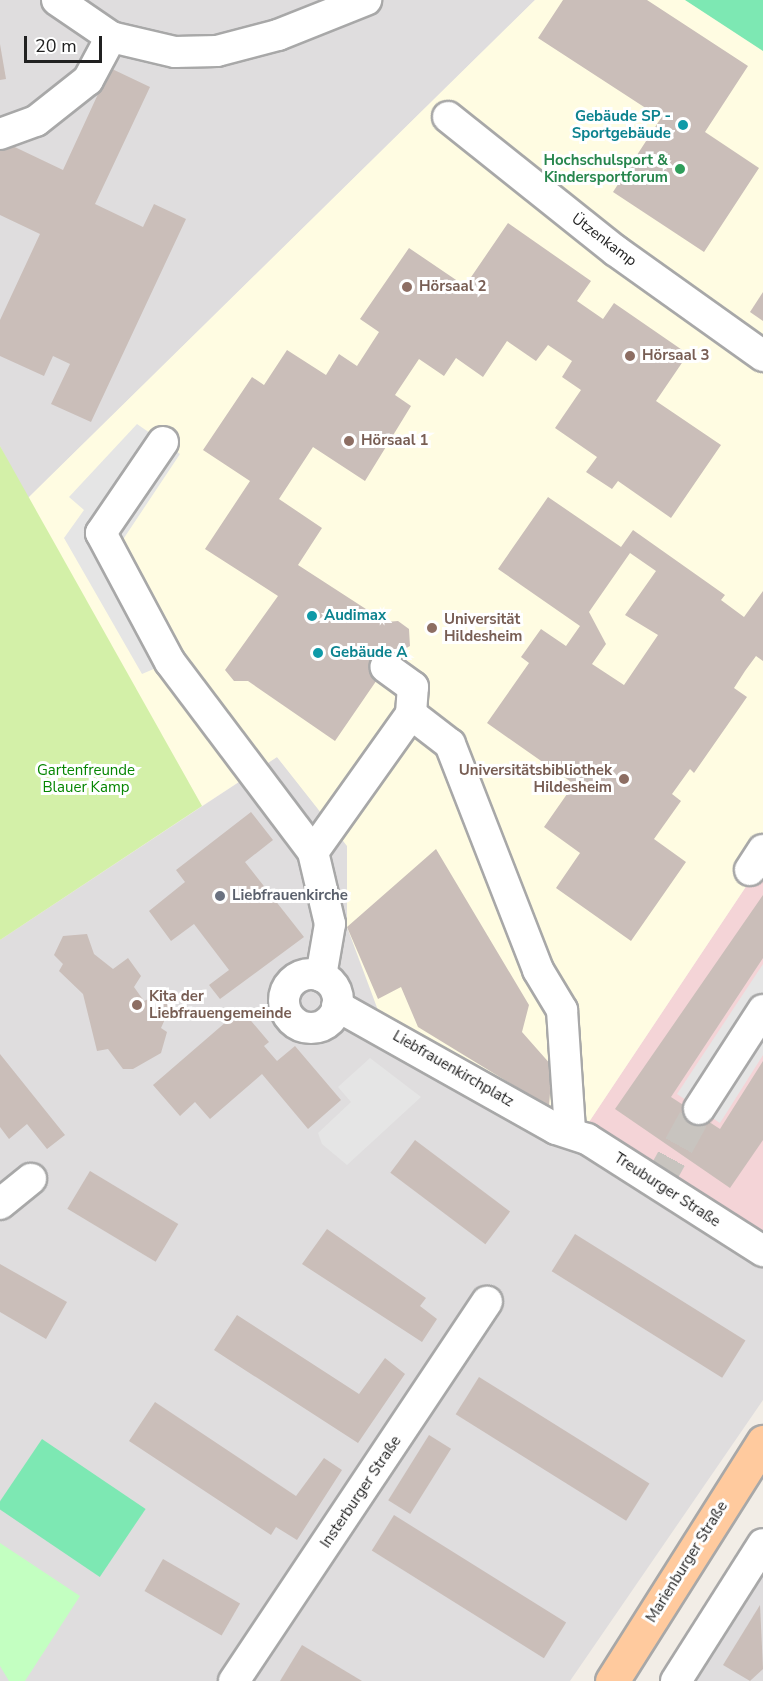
<!DOCTYPE html>
<html>
<head>
<meta charset="utf-8">
<style>
  body { margin:0 }
  #map { position:relative; width:763px; height:1681px; overflow:hidden; background:#f2ede6; font-family:"Nunito Sans",sans-serif }
  div>[style] { position:absolute }
  .residential>* { inset:0; background:#dfddde }
  .commercial>* { inset:0; background:#f4d4d7 }
  .education>* { inset:0; background:#fffce2 }
  .grass>* { inset:0; background:#d3f0a8 }
  .park>* { inset:0; background:#c3ffc1 }
  .pitch>* { inset:0; background:#7de8b3; transform-origin:0 0 }
  .parking>* { inset:0; background:#e5e5e5 }
  .building>* { inset:0; background:#cabeb9; transform-origin:0 0 }
  .minor-tunnel>* { height:30px; margin-top:-15px; transform-origin:0; background:repeating-linear-gradient(90deg,#c8c4bf 0 30px,transparent 0 45px) }
  .roads { filter:drop-shadow(2px 0 #a8a8a8) drop-shadow(-2px 0 #a8a8a8) drop-shadow(0 2px #a8a8a8) drop-shadow(0 -2px #a8a8a8) }
  .minor>* { height:30px; margin:-15px; padding:0 15px; transform-origin:15px; border-radius:15px; background:#fff }
  .minor>.ring { margin:-15px; padding:0; box-sizing:content-box; background:none; border:30px solid #fff; border-radius:50% }
  .major>* { height:33px; margin:-16.5px; padding:0 16.5px; transform-origin:16.5px; border-radius:16.5px; background:#ffca9e }
  .dots>* { width:16px; height:16px; translate:-50% -50%; box-sizing:border-box; border:3px solid #fff; border-radius:50% }
  span { translate:-50% -50%; white-space:nowrap; text-align:center; line-height:1.15; -webkit-text-stroke:6px #fff; paint-order:stroke }
  .culture-label { font-size:15px; color:#0d838f; font-weight:700 }
  .right { translate:-100% -50%; text-align:right }
  .left { translate:0 -50%; text-align:left }
  .leisure-label { font-size:15px; color:#27864d; font-weight:700 }
  .street-label { font-size:15px; color:#212121 }
  .education-label { font-size:15px; color:#785e54; font-weight:700 }
  .park-label { font-size:15px; color:#068602 }
  .worship-label { font-size:15px; color:#5b616d; font-weight:700 }
  .scale { position:absolute; left:24px; top:36px; width:78px; height:27px; box-sizing:border-box; border:3px solid #212121; border-top:0; padding-left:8px; font-size:18px; line-height:21px; white-space:nowrap; color:#212121; -webkit-text-stroke:4px #fff; paint-order:stroke }
</style>
</head>
<body>
<div id="map">
  <div class="residential">
    <div style="clip-path:polygon(0 0,535px 0,27px 499px,0 446px)"></div>
    <div style="clip-path:polygon(277px 757px,348px 846px,347px 927px,587px 1125px,763px 1245px,763px 1400px,570px 1681px,0 1681px,0 940px)"></div>
    <div style="clip-path:polygon(763px 1527px,763px 1681px,667px 1681px)"></div>
  </div>
  <div class="commercial">
    <div style="clip-path:polygon(763px 861px,763px 1245px,587px 1125px)"></div>
  </div>
  <div class="education">
    <div style="clip-path:polygon(535px 0,763px 0,763px 861px,587px 1125px,379px 1013px,347px 927px,347px 846px,277px 757px,202px 806px,27px 499px)"></div>
  </div>
  <div class="grass">
    <div style="clip-path:polygon(0 446px,202px 806px,0 940px)"></div>
  </div>
  <div class="park">
    <div style="clip-path:polygon(0 1543px,80px 1596px,25px 1681px,9px 1681px,0 1666px)"></div>
  </div>
  <div class="pitch">
    <div style="clip-path:polygon(685px 0,763px 0,763px 51px)"></div>
    <div style="left:42px;top:1439px;width:125px;height:82px;rotate:34deg"></div>
  </div>
  <div class="parking">
    <div style="clip-path:polygon(137px 424px,180px 454px,122px 541px,170px 662px,142px 674px,64px 538px,84px 510px,69px 497px)"></div>
    <div style="clip-path:polygon(763px 964px,763px 1055px,720px 1123px,677px 1094px)"></div>
    <div style="clip-path:polygon(370px 1058px,421px 1097px,347px 1165px,322px 1144px,318px 1133px,351px 1102px,338px 1087px)"></div>
  </div>
  <div class="building">
    <div style="clip-path:polygon(563px 0,647px 0,748px 66px,705px 132px,759px 168px,704px 252px,613px 192px,661px 118px,538px 38px)"></div>
    <div style="clip-path:polygon(0 44px,6px 79px,0 80px)"></div>
    <div style="clip-path:polygon(110px 68px,150px 87px,95px 204px,143px 227px,154px 204px,186px 219px,91px 422px,51px 404px,70px 364px,53px 356px,44px 376px,0 356px,0 320px,40px 234px,0 215px,0 140px,63px 170px)"></div>
    <div style="clip-path:polygon(508px 223px,591px 281px,577px 301px,603px 319px,614px 303px,688px 354px,656px 401px,721px 445px,671px 518px,618px 481px,612px 489px,586px 472px,597px 457px,555px 428px,581px 390px,562px 377px,572px 361px,548px 345px,536px 361px,507px 341px,483px 377px,456px 358px,444px 376px,419px 359px,395px 395px,411px 406px,365px 481px,313px 447px,279px 499px,322px 528px,298px 565px,386px 622px,398px 621px,409px 629px,410px 646px,394px 655px,335px 741px,248px 681px,234px 681px,225px 670px,278px 596px,205px 549px,250px 481px,203px 450px,252px 377px,264px 385px,287px 350px,326px 375px,339px 354px,357px 366px,379px 332px,360px 319px,409px 248px,465px 286px)"></div>
    <div style="clip-path:polygon(763px 292px,763px 321px,750px 312px)"></div>
    <div style="clip-path:polygon(evenodd,548px 497px,621px 547px,633px 530px,725px 595px,721px 600px,744px 617px,763px 591px,763px 661px,756px 656px,745px 671px,734px 688px,747px 697px,694px 773px,690px 769px,672px 794px,681px 801px,654px 839px,686px 862px,631px 941px,556px 888px,580px 853px,544px 827px,574px 784px,487px 723px,529px 663px,521px 657px,541px 629px,566px 646px,580px 626px,498px 569px,548px 497px,630px 553px,656px 571px,625px 615px,658px 635px,624px 685px,592px 664px,606px 644px,589px 612px,630px 553px)"></div>
    <div style="clip-path:polygon(251px 812px,273px 840px,245px 862px,304px 937px,220px 999px,209px 985px,229px 970px,194px 924px,171px 941px,149px 911px,185px 882px,176px 870px)"></div>
    <div style="clip-path:polygon(436px 849px,529px 1005px,522px 1032px,552px 1066px,549px 1107px,418px 1027px,401px 987px,378px 999px,347px 927px)"></div>
    <div style="clip-path:polygon(763px 895px,763px 958px,671px 1097px,720px 1129px,763px 1061px,763px 1140px,730px 1188px,615px 1109px)"></div>
    <div style="clip-path:polygon(87px 934px,94px 954px,113px 969px,128px 958px,141px 976px,134px 987px,144px 1001px,159px 994px,170px 1008px,161px 1028px,167px 1032px,161px 1053px,133px 1069px,123px 1069px,108px 1049px,97px 1051px,83px 994px,59px 971px,63px 964px,54px 955px,63px 936px)"></div>
    <div style="clip-path:polygon(241px 1009px,269px 1042px,264px 1046px,277px 1061px,295px 1046px,341px 1100px,308px 1129px,262px 1074px,210px 1119px,195px 1102px,180px 1116px,153px 1085px)"></div>
    <div style="clip-path:polygon(0 1054px,65px 1135px,47px 1149px,27px 1124px,9px 1139px,0 1127px)"></div>
    <div style="left:415px;top:1140px;width:119px;height:41px;rotate:37deg"></div>
    <div style="left:90px;top:1171px;width:103px;height:44px;rotate:31deg"></div>
    <div style="clip-path:polygon(327px 1229px,426px 1298px,420px 1306px,437px 1319px,422px 1342px,302px 1264px)"></div>
    <div style="left:575px;top:1234px;width:201px;height:44px;rotate:32deg"></div>
    <div style="clip-path:polygon(0 1264px,67px 1302px,46px 1339px,0 1312px)"></div>
    <div style="clip-path:polygon(237px 1315px,359px 1394px,385px 1358px,405px 1374px,358px 1443px,214px 1350px)"></div>
    <div style="left:479px;top:1377px;width:201px;height:44px;rotate:32deg"></div>
    <div style="clip-path:polygon(155px 1402px,296px 1496px,324px 1458px,342px 1470px,297px 1540px,276px 1527px,271px 1535px,129px 1441px)"></div>
    <div style="left:429px;top:1435px;width:26px;height:77px;rotate:32deg"></div>
    <div style="left:394px;top:1515px;width:203px;height:42px;rotate:32deg"></div>
    <div style="left:163px;top:1559px;width:89px;height:37px;rotate:30deg"></div>
    <div style="clip-path:polygon(760px 1605px,763px 1669px,750px 1681px,723px 1665px)"></div>
    <div style="clip-path:polygon(302px 1645px,362px 1681px,280px 1681px)"></div>
  </div>
  <div class="minor-tunnel">
    <div style="left:657px;top:1185px;width:87px;rotate:-61.1deg"></div>
  </div>
  <div class="roads">
    <div class="minor">
      <div style="left:57px;top:0;width:65px;rotate:34.4deg"></div>
      <div style="left:111px;top:37px;width:66px;rotate:13.2deg"></div>
      <div style="left:175px;top:52px;width:42px;rotate:-1.4deg"></div>
      <div style="left:217px;top:51px;width:63px;rotate:-14.7deg"></div>
      <div style="left:278px;top:35px;width:95px;rotate:-21.7deg"></div>
      <div style="left:448px;top:117px;width:215px;rotate:38.6deg"></div>
      <div style="left:616px;top:251px;width:181px;rotate:35.5deg"></div>
      <div style="left:0;top:134px;width:38px;rotate:-20deg"></div>
      <div style="left:36px;top:121px;width:66px;rotate:-38.3deg"></div>
      <div style="left:88px;top:80px;width:49px;rotate:-61.9deg"></div>
      <div style="left:163px;top:442px;width:110px;rotate:124.3deg"></div>
      <div style="left:101px;top:533px;width:146px;rotate:61.9deg"></div>
      <div style="left:170px;top:662px;width:238px;rotate:53deg"></div>
      <div style="left:313px;top:852px;width:74px;rotate:76.7deg"></div>
      <div style="left:330px;top:924px;width:53px;rotate:99.8deg"></div>
      <div style="left:411px;top:714px;width:49px;rotate:37.6deg"></div>
      <div style="left:450px;top:744px;width:243px;rotate:68.7deg"></div>
      <div style="left:538px;top:970px;width:47px;rotate:59deg"></div>
      <div style="left:562px;top:1010px;width:120px;rotate:86.2deg"></div>
      <div style="left:313px;top:852px;width:169px;rotate:-54.6deg"></div>
      <div style="left:411px;top:714px;width:27px;rotate:-86deg"></div>
      <div style="left:413px;top:687px;width:34px;rotate:-144deg"></div>
      <div style="left:750px;top:870px;width:24px;rotate:-57deg"></div>
      <div class="ring" style="left:284px;top:974px;width:24px;height:24px"></div>
      <div style="left:337px;top:1006px;width:251px;rotate:29.3deg"></div>
      <div style="left:556px;top:1129px;width:33px;rotate:18deg"></div>
      <div style="left:587px;top:1139px;width:209px;rotate:32.5deg"></div>
      <div style="left:699px;top:1109px;width:118px;rotate:-57.1deg"></div>
      <div style="left:0;top:1204px;width:40px;rotate:-39deg"></div>
      <div style="left:234px;top:1681px;width:456px;rotate:-56.3deg"></div>
      <div style="left:676px;top:1681px;width:162px;rotate:-57.6deg"></div>
    </div>
    <div class="major">
      <div style="left:612px;top:1681px;width:283px;rotate:-57.7deg"></div>
    </div>
  </div>
  <div class="dots">
    <div style="left:683px;top:125px;background:#0f9aa8"></div>
    <div style="left:680px;top:169px;background:#2e9e5b"></div>
    <div style="left:407px;top:287px;background:#8d6e63"></div>
    <div style="left:630px;top:356px;background:#8d6e63"></div>
    <div style="left:349px;top:441px;background:#8d6e63"></div>
    <div style="left:312px;top:616px;background:#0f9aa8"></div>
    <div style="left:432px;top:628px;background:#8d6e63"></div>
    <div style="left:318px;top:653px;background:#0f9aa8"></div>
    <div style="left:624px;top:779px;background:#8d6e63"></div>
    <div style="left:220px;top:896px;background:#6b7280"></div>
    <div style="left:137px;top:1005px;background:#8d6e63"></div>
  </div>
  <div class="culture-label">
    <span class="right" style="left:671px;top:125px">Gebäude SP -<br>Sportgebäude</span>
    <span class="left" style="left:324px;top:616px">Audimax</span>
    <span class="left" style="left:330px;top:653px">Gebäude A</span>
  </div>
  <div class="leisure-label">
    <span class="right" style="left:668px;top:169px">Hochschulsport &amp;<br>Kindersportforum</span>
  </div>
  <div class="street-label">
    <span style="left:604px;top:240px;rotate:37deg">Ützenkamp</span>
    <span style="left:453px;top:1069px;rotate:30deg">Liebfrauenkirchplatz</span>
    <span style="left:667px;top:1190px;rotate:33deg">Treuburger Straße</span>
    <span style="left:361px;top:1492px;rotate:-56deg">Insterburger Straße</span>
    <span style="left:687px;top:1562px;rotate:-58deg">Marienburger Straße</span>
  </div>
  <div class="education-label">
    <span class="left" style="left:419px;top:287px">Hörsaal 2</span>
    <span class="left" style="left:642px;top:356px">Hörsaal 3</span>
    <span class="left" style="left:361px;top:441px">Hörsaal 1</span>
    <span class="left" style="left:444px;top:628px">Universität<br>Hildesheim</span>
    <span class="right" style="left:612px;top:779px">Universitätsbibliothek<br>Hildesheim</span>
    <span class="left" style="left:149px;top:1005px">Kita der<br>Liebfrauengemeinde</span>
  </div>
  <div class="park-label">
    <span style="left:86px;top:779px">Gartenfreunde<br>Blauer Kamp</span>
  </div>
  <div class="worship-label">
    <span class="left" style="left:232px;top:896px">Liebfrauenkirche</span>
  </div>
  <div class="scale">20 m</div>
</div>
</body>
</html>
